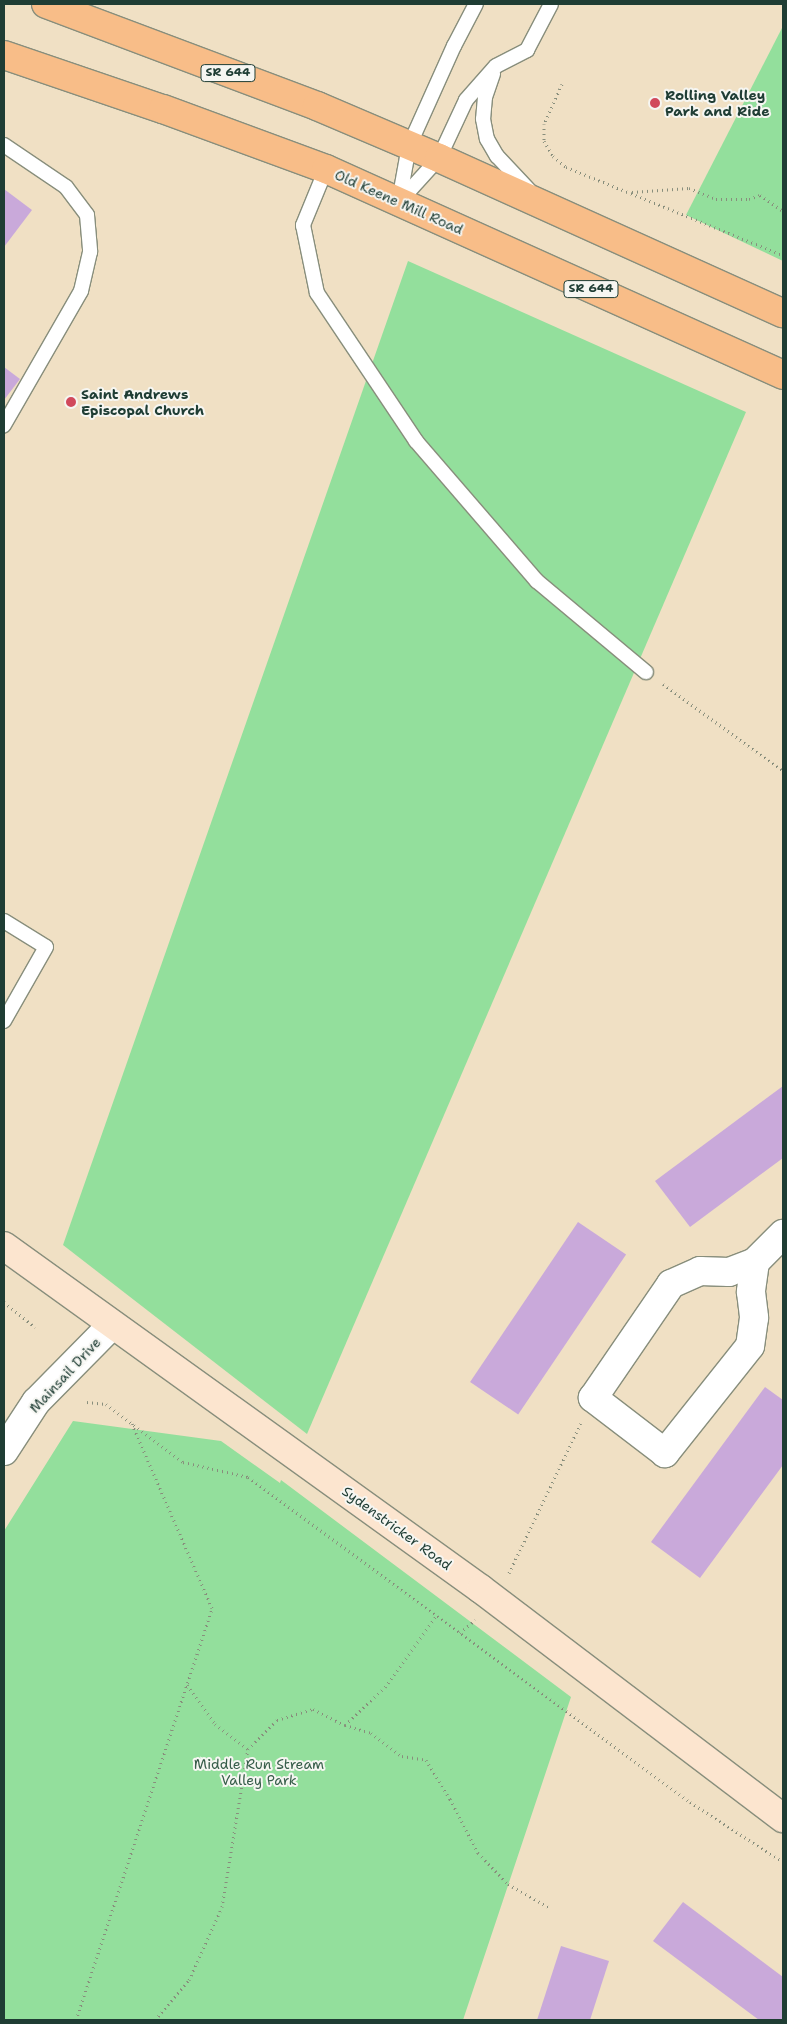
<!DOCTYPE html>
<html>
<head>
<meta charset="utf-8">
<style>
  body { margin:0 }
  #map { position:relative; width:787px; height:2024px; overflow:hidden; background:#f0e0c4; font-family:"Shantell Sans",sans-serif }
  div>[style] { position:absolute }
  .green>* { inset:0; background:#93df9c }
  .building>* { inset:0; background:#c9a9da; transform-origin:0 0 }
  .path>* { height:3px; margin-top:-1.5px; transform-origin:0; background:repeating-linear-gradient(90deg,#888e7c 0 1px,transparent 0 5px) }
  .roads { filter:drop-shadow(1px 0 #888e7c) drop-shadow(-1px 0 #888e7c) drop-shadow(0 1px #888e7c) drop-shadow(0 -1px #888e7c) }
  .service>* { height:14px; margin:-7px; padding:0 7px; transform-origin:7px; border-radius:7px; background:#fff }
  .minor>* { height:28px; margin:-14px; padding:0 14px; transform-origin:14px; border-radius:14px; background:#fff }
  .secondary>* { height:28px; margin:-14px; padding:0 14px; transform-origin:14px; border-radius:14px; background:#fce5cf }
  .primary>* { height:28px; margin:-14px; padding:0 14px; transform-origin:14px; border-radius:14px; background:#f8bd88 }
  .dots>* { width:14px; height:14px; translate:-50% -50%; box-sizing:border-box; border:2px solid #f6f6f2; border-radius:50% }
  span { translate:-50% -50%; white-space:nowrap; text-align:center; line-height:1.15; -webkit-text-stroke:4px #f6f6f2; paint-order:stroke }
  .shield-label span { padding:1px 4px; background:#f6f6f2; border:1px solid; border-radius:4px; -webkit-text-stroke-width:0 }
  .shield-label { font-size:12px; color:#1f3d34; font-weight:700 }
  .poi-label { font-size:14px; color:#1f3d34; font-weight:700 }
  .left { translate:0 -50%; text-align:left }
  .street-label { font-size:14px; color:#1f3d34 }
  .park-label { font-size:14px; color:#365d49 }
  .frame { position:absolute; inset:0; border:5px solid #1f3d34; pointer-events:none }
</style>
</head>
<body>
<div id="map">
  <div class="green">
    <div style="clip-path:polygon(783px 26px,783px 261px,686px 215px)"></div>
    <div style="clip-path:polygon(408px 261px,746px 412px,307px 1434px,63px 1245px)"></div>
    <div style="clip-path:polygon(73px 1421px,221px 1441px,280px 1483px,281px 1480px,571px 1697px,463px 2020px,4px 2020px,4px 1531px)"></div>
  </div>
  <div class="building">
    <div style="clip-path:polygon(4px 189px,32px 210px,4px 247px)"></div>
    <div style="clip-path:polygon(4px 367px,20px 379px,4px 400px)"></div>
    <div style="clip-path:polygon(783px 1086px,783px 1158px,690px 1227px,655px 1181px)"></div>
    <div style="left:578px;top:1222px;width:58px;height:193px;rotate:34deg"></div>
    <div style="clip-path:polygon(765px 1387px,783px 1400px,783px 1465px,700px 1578px,651px 1542px)"></div>
    <div style="clip-path:polygon(683px 1902px,783px 1977px,783px 2020px,759px 2020px,653px 1941px)"></div>
    <div style="clip-path:polygon(561px 1946px,609px 1961px,590px 2020px,537px 2020px)"></div>
  </div>
  <div class="path">
    <div style="left:562px;top:84px;width:44px;rotate:114.2deg"></div>
    <div style="left:544px;top:124px;width:17px;rotate:90deg"></div>
    <div style="left:544px;top:141px;width:17px;rotate:59deg"></div>
    <div style="left:553px;top:156px;width:17px;rotate:40deg"></div>
    <div style="left:566px;top:167px;width:234px;rotate:22.1deg"></div>
    <div style="left:632px;top:192px;width:57px;rotate:-4deg"></div>
    <div style="left:689px;top:188px;width:29px;rotate:22deg"></div>
    <div style="left:716px;top:199px;width:33px"></div>
    <div style="left:749px;top:199px;width:12px;rotate:-20deg"></div>
    <div style="left:760px;top:195px;width:28px;rotate:35deg"></div>
    <div style="left:663px;top:684px;width:148px;rotate:35.9deg"></div>
    <div style="left:4px;top:1302px;width:40px;rotate:39deg"></div>
    <div style="left:87px;top:1402px;width:19px;rotate:6deg"></div>
    <div style="left:106px;top:1404px;width:96px;rotate:37deg"></div>
    <div style="left:183px;top:1462px;width:67px;rotate:13deg"></div>
    <div style="left:248px;top:1477px;width:549px;rotate:36.33deg"></div>
    <div style="left:690px;top:1802px;width:111px;rotate:32.8deg"></div>
    <div style="left:509px;top:1573px;width:166px;rotate:-64.4deg"></div>
    <div style="left:460px;top:1633px;width:20px;rotate:-41deg"></div>
    <div style="left:187px;top:1685px;width:48px;rotate:54.3deg"></div>
    <div style="left:215px;top:1724px;width:41px;rotate:37.1deg"></div>
    <div style="left:248px;top:1749px;width:41px;rotate:-45deg"></div>
    <div style="left:277px;top:1720px;width:38px;rotate:-17deg"></div>
    <div style="left:313px;top:1709px;width:36px;rotate:27deg"></div>
    <div style="left:345px;top:1725px;width:27px;rotate:17deg"></div>
    <div style="left:371px;top:1733px;width:39px;rotate:37deg"></div>
    <div style="left:402px;top:1756px;width:24px;rotate:9deg"></div>
    <div style="left:426px;top:1760px;width:46px;rotate:58.4deg"></div>
    <div style="left:450px;top:1799px;width:61px;rotate:62.6deg"></div>
    <div style="left:478px;top:1853px;width:43px;rotate:45.9deg"></div>
    <div style="left:508px;top:1884px;width:48px;rotate:29.7deg"></div>
    <div style="left:345px;top:1725px;width:55px;rotate:-43.5deg"></div>
    <div style="left:385px;top:1687px;width:89px;rotate:-54.2deg"></div>
    <div style="left:76px;top:2020px;width:434px;rotate:-71.7deg"></div>
    <div style="left:212px;top:1608px;width:201px;rotate:-113.5deg"></div>
    <div style="left:155px;top:2020px;width:52px;rotate:-49.6deg"></div>
    <div style="left:189px;top:1980px;width:80px;rotate:-65.7deg"></div>
    <div style="left:222px;top:1907px;width:160px;rotate:-80.7deg"></div>
  </div>
  <div class="roads">
    <div class="service">
      <div style="left:493px;top:74px;width:24px;rotate:109deg"></div>
      <div style="left:485px;top:97px;width:22px;rotate:95deg"></div>
      <div style="left:483px;top:119px;width:20px;rotate:79deg"></div>
      <div style="left:487px;top:139px;width:20px;rotate:60deg"></div>
      <div style="left:497px;top:156px;width:47px;rotate:46.7deg"></div>
      <div style="left:4px;top:145px;width:75px;rotate:34.1deg"></div>
      <div style="left:66px;top:187px;width:35px;rotate:53deg"></div>
      <div style="left:87px;top:215px;width:37px;rotate:85deg"></div>
      <div style="left:90px;top:252px;width:40px;rotate:103deg"></div>
      <div style="left:81px;top:291px;width:155px;rotate:119.9deg"></div>
      <div style="left:326px;top:169px;width:61px;rotate:112.3deg"></div>
      <div style="left:303px;top:225px;width:69px;rotate:78.4deg"></div>
      <div style="left:317px;top:293px;width:178px;rotate:56.2deg"></div>
      <div style="left:416px;top:441px;width:185px;rotate:49.2deg"></div>
      <div style="left:537px;top:581px;width:142px;rotate:39.9deg"></div>
      <div style="left:399px;top:201px;width:56px;rotate:-79.7deg"></div>
      <div style="left:409px;top:146px;width:110px;rotate:-65.8deg"></div>
      <div style="left:454px;top:46px;width:47px;rotate:-62.4deg"></div>
      <div style="left:399px;top:202px;width:59px;rotate:-47.7deg"></div>
      <div style="left:439px;top:158px;width:64px;rotate:-65deg"></div>
      <div style="left:466px;top:100px;width:45px;rotate:-48.6deg"></div>
      <div style="left:496px;top:66px;width:35px;rotate:-27deg"></div>
      <div style="left:527px;top:50px;width:52px;rotate:-62.4deg"></div>
      <div style="left:4px;top:921px;width:49px;rotate:31.8deg"></div>
      <div style="left:46px;top:947px;width:85px;rotate:119.6deg"></div>
    </div>
    <div class="minor">
      <div style="left:755px;top:1262px;width:30px;rotate:98deg"></div>
      <div style="left:751px;top:1292px;width:26px;rotate:83deg"></div>
      <div style="left:754px;top:1318px;width:28px;rotate:98deg"></div>
      <div style="left:750px;top:1346px;width:137px;rotate:128.5deg"></div>
      <div style="left:665px;top:1453px;width:91px;rotate:-142.6deg"></div>
      <div style="left:593px;top:1398px;width:138px;rotate:-55.6deg"></div>
      <div style="left:671px;top:1284px;width:32px;rotate:-24deg"></div>
      <div style="left:700px;top:1271px;width:29px;rotate:2deg"></div>
      <div style="left:729px;top:1272px;width:28px;rotate:-21deg"></div>
      <div style="left:755px;top:1262px;width:40px;rotate:-45deg"></div>
      <div style="left:4px;top:1451px;width:59px;rotate:-56.9deg"></div>
      <div style="left:36px;top:1402px;width:108px;rotate:-45.4deg"></div>
    </div>
    <div class="secondary">
      <div style="left:4px;top:1246px;width:588px;rotate:35.72deg"></div>
      <div style="left:481px;top:1589px;width:379px;rotate:37.2deg"></div>
    </div>
    <div class="primary">
      <div style="left:46px;top:4px;width:290px;rotate:20.6deg"></div>
      <div style="left:317px;top:106px;width:133px;rotate:23.1deg"></div>
      <div style="left:439px;top:158px;width:377px;rotate:24.3deg"></div>
      <div style="left:4px;top:55px;width:168px;rotate:18.8deg"></div>
      <div style="left:163px;top:109px;width:174px;rotate:20.2deg"></div>
      <div style="left:326px;top:169px;width:501px;rotate:24.26deg"></div>
    </div>
  </div>
  <div class="dots">
    <div style="left:655px;top:103px;background:#d1495b"></div>
    <div style="left:71px;top:402px;background:#d1495b"></div>
  </div>
  <div class="shield-label">
    <span style="left:228px;top:73px">SR 644</span>
    <span style="left:591px;top:289px">SR 644</span>
  </div>
  <div class="poi-label">
    <span class="left" style="left:665px;top:103px">Rolling Valley<br>Park and Ride</span>
    <span class="left" style="left:81px;top:402px">Saint Andrews<br>Episcopal Church</span>
  </div>
  <div class="street-label">
    <span style="left:399px;top:202px;rotate:24deg">Old Keene Mill Road</span>
    <span style="left:65px;top:1375px;rotate:-47deg">Mainsail Drive</span>
    <span style="left:397px;top:1528px;rotate:36deg">Sydenstricker Road</span>
  </div>
  <div class="park-label">
    <span style="left:259px;top:1772px">Middle Run Stream<br>Valley Park</span>
  </div>
  <div class="frame"></div>
</div>
</body>
</html>
